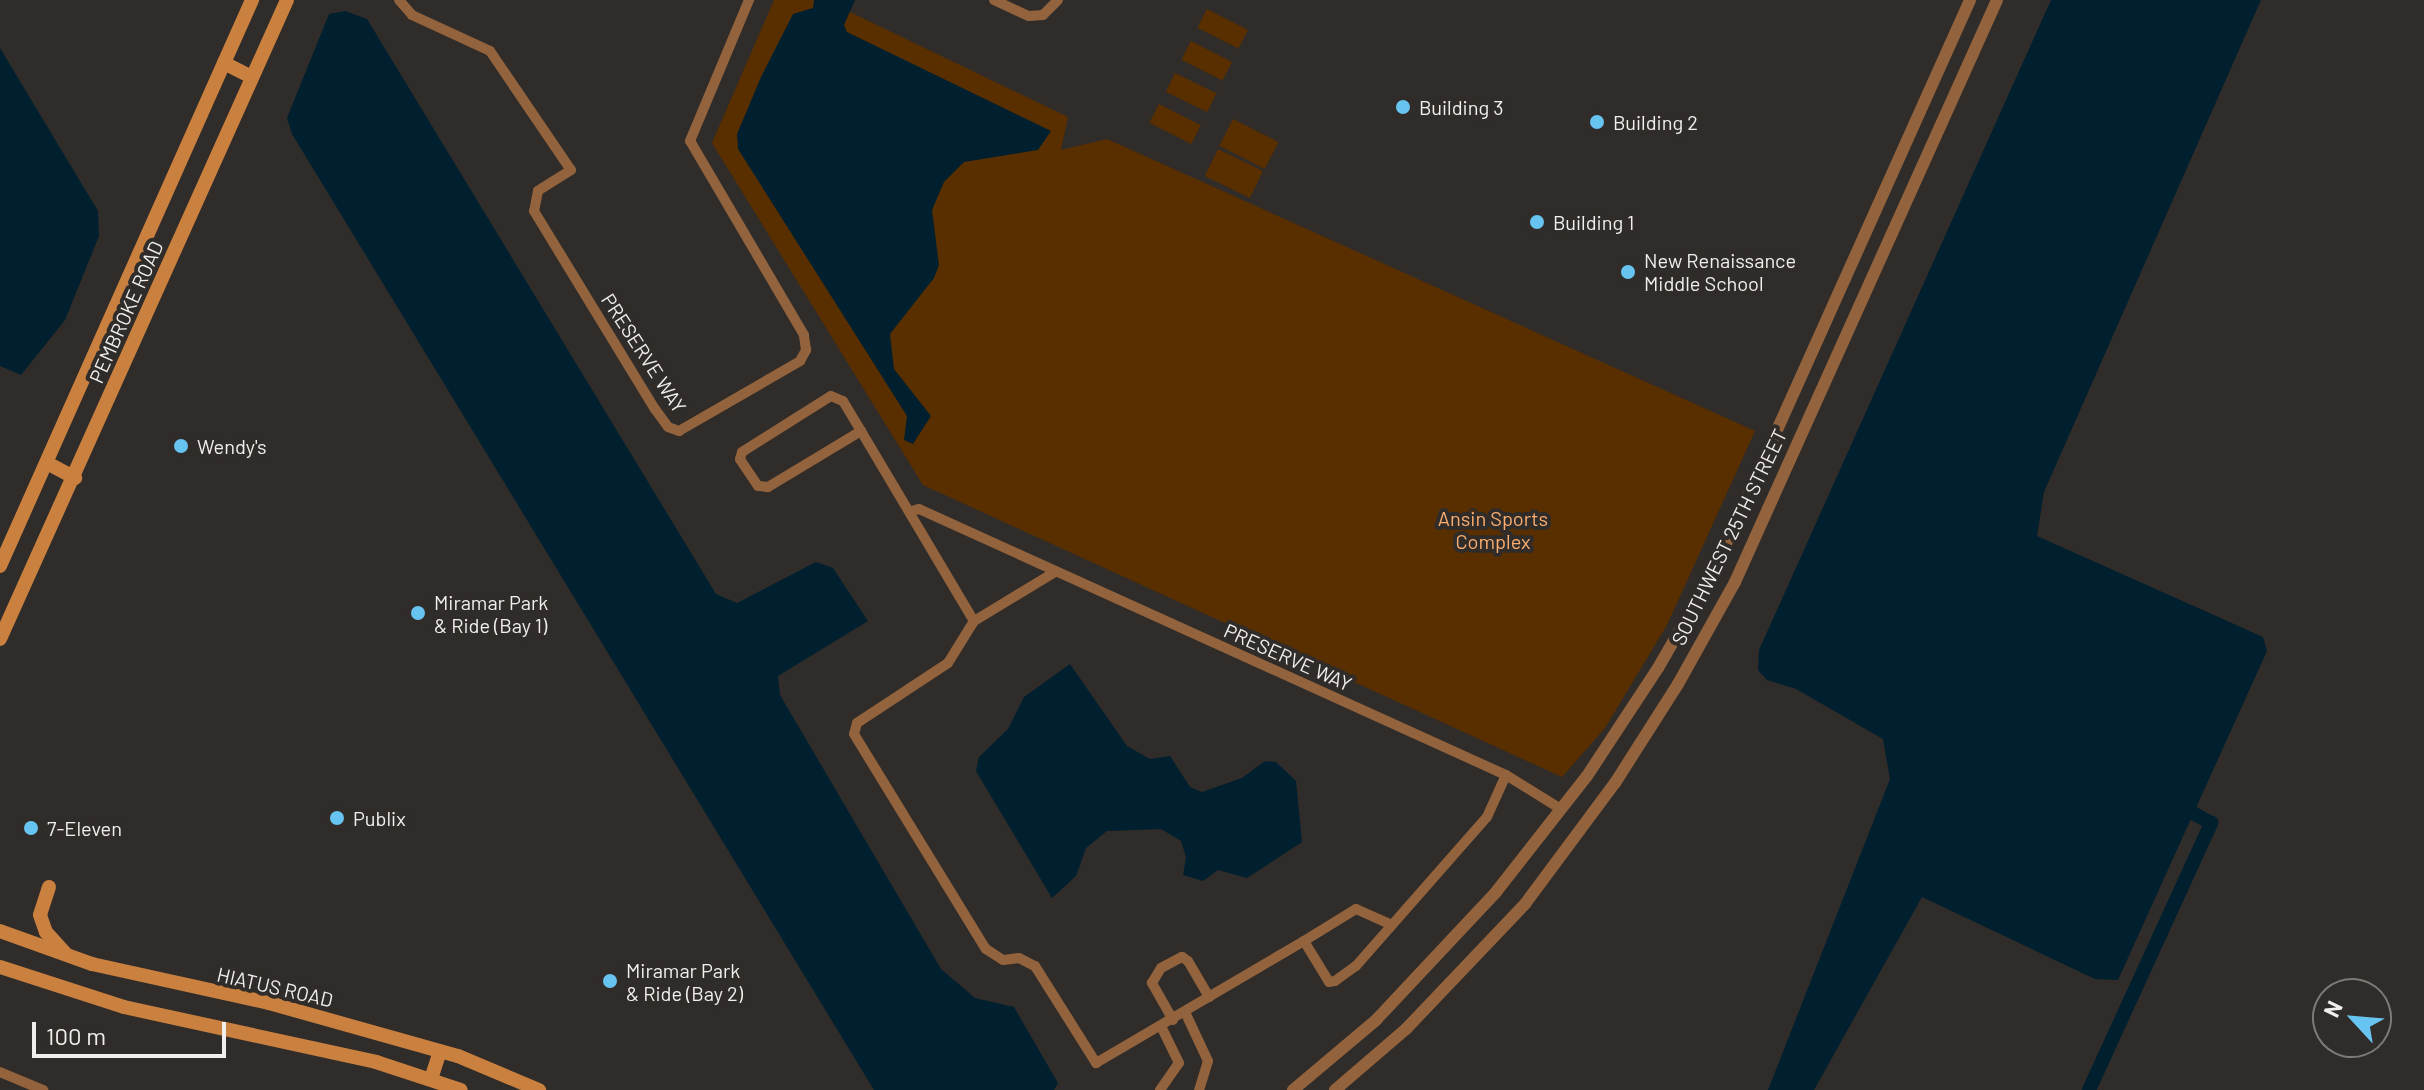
<!DOCTYPE html>
<html>
<head>
<meta charset="utf-8">
<style>
  body { margin:0 }
  #map { position:relative; width:2424px; height:1090px; overflow:hidden; background:#302c29; font-family:Barlow,sans-serif }
  div>[style] { position:absolute }
  .green>* { inset:0; background:#5a2f00; transform-origin:0 0 }
  .water>* { inset:0; background:#00202f }
  .canal>* { height:14px; margin:-7px; padding:0 7px; transform-origin:7px; border-radius:7px; background:#00202f }
  .minor>* { height:10px; margin:-5px; padding:0 5px; transform-origin:5px; border-radius:5px; background:#92633c }
  .tertiary>* { height:12px; margin:-6px; padding:0 6px; transform-origin:6px; border-radius:6px; background:#92633c }
  .secondary>* { height:14px; margin:-7px; padding:0 7px; transform-origin:7px; border-radius:7px; background:#ca803f }
  .dots>* { width:22px; height:22px; translate:-50% -50%; box-sizing:border-box; border:4px solid #302c29; border-radius:50% }
  span { translate:-50% -50%; white-space:nowrap; text-align:center; line-height:1.15; -webkit-text-stroke:8px #302c29; paint-order:stroke }
  .poi-label { font-size:20px; color:#f1eeec }
  .left { translate:0 -50%; text-align:left }
  .street-label { font-size:20px; color:#f1eeec }
  .park-label { font-size:20px; color:#fbae6f }
  .north { position:absolute; left:2312px; top:978px; width:80px; height:80px; box-sizing:border-box; background:#302c29; border:2px solid #7d7a77; border-radius:50%; rotate:296deg; font-size:22px; font-weight:700; line-height:32px; text-align:center; color:#f1eeec }
  .north::after { content:''; display:block; margin:auto; width:28px; height:36px; background:#67c4f0; clip-path:polygon(50% 0,100% 100%,50% 72%,0 100%) }
  .scale { position:absolute; left:32px; top:1022px; width:194px; height:36px; box-sizing:border-box; border:4px solid #f1eeec; border-top:0; padding-left:10px; font-size:24px; line-height:28px; white-space:nowrap; color:#f1eeec; -webkit-text-stroke:6px #302c29; paint-order:stroke }
</style>
</head>
<body>
<div id="map">
  <div class="green">
    <div style="clip-path:polygon(774px 0,825px 0,1068px 117px,1061px 150px,1107px 139px,1755px 431px,1667px 625px,1605px 728px,1562px 777px,923px 485px,712px 143px)"></div>
    <div style="left:1207px;top:9px;width:46px;height:21px;rotate:27deg"></div>
    <div style="left:1191px;top:41px;width:46px;height:21px;rotate:27deg"></div>
    <div style="left:1175px;top:73px;width:46px;height:21px;rotate:26deg"></div>
    <div style="left:1159px;top:104px;width:47px;height:21px;rotate:27deg"></div>
    <div style="left:1233px;top:119px;width:51px;height:30px;rotate:27deg"></div>
    <div style="left:1218px;top:149px;width:50px;height:30px;rotate:26deg"></div>
  </div>
  <div class="water">
    <div style="clip-path:polygon(814px 0,855px 0,844px 25px,847px 32px,1051px 131px,1038px 150px,964px 162px,944px 182px,932px 210px,939px 265px,934px 278px,890px 334px,894px 369px,931px 416px,913px 444px,904px 440px,907px 416px,738px 149px,737px 134px,761px 77px,793px 14px,813px 8px)"></div>
    <div style="clip-path:polygon(2051px 0,2261px 0,2044px 492px,2037px 536px,2263px 637px,2267px 651px,2118px 980px,2095px 979px,1922px 897px,1814px 1090px,1768px 1090px,1890px 779px,1883px 739px,1796px 689px,1767px 680px,1758px 670px,1759px 650px)"></div>
    <div style="clip-path:polygon(345px 11px,367px 19px,716px 594px,737px 603px,816px 562px,833px 568px,868px 621px,778px 676px,780px 695px,941px 969px,975px 998px,1014px 1007px,1058px 1083px,1054px 1090px,874px 1090px,292px 134px,287px 118px,329px 14px)"></div>
    <div style="clip-path:polygon(0 48px,98px 211px,99px 236px,65px 320px,21px 375px,0 366px)"></div>
    <div style="clip-path:polygon(1070px 664px,1127px 746px,1150px 759px,1170px 756px,1190px 787px,1202px 792px,1242px 778px,1265px 761px,1276px 762px,1296px 781px,1302px 842px,1247px 878px,1218px 870px,1203px 881px,1183px 875px,1186px 857px,1181px 841px,1161px 829px,1107px 831px,1086px 848px,1076px 876px,1052px 898px,976px 771px,979px 757px,1008px 729px,1024px 697px)"></div>
  </div>
  <div class="canal">
    <div style="left:2089px;top:1090px;width:294px;rotate:-65.4deg"></div>
    <div style="left:2211px;top:823px;width:38px;rotate:-151deg"></div>
  </div>
  <div class="minor">
    <div style="left:399px;top:0;width:20px;rotate:49deg"></div>
    <div style="left:412px;top:15px;width:86px;rotate:24.8deg"></div>
    <div style="left:490px;top:51px;width:144px;rotate:55.8deg"></div>
    <div style="left:571px;top:170px;width:39px;rotate:148deg"></div>
    <div style="left:538px;top:191px;width:20px;rotate:101deg"></div>
    <div style="left:534px;top:211px;width:232px;rotate:58.6deg"></div>
    <div style="left:655px;top:409px;width:22px;rotate:54deg"></div>
    <div style="left:668px;top:427px;width:12px;rotate:20deg"></div>
    <div style="left:679px;top:431px;width:140px;rotate:-30deg"></div>
    <div style="left:800px;top:361px;width:13px;rotate:-61deg"></div>
    <div style="left:806px;top:350px;width:15px;rotate:-98deg"></div>
    <div style="left:804px;top:335px;width:225px;rotate:-120.4deg"></div>
    <div style="left:690px;top:141px;width:153px;rotate:-67.3deg"></div>
    <div style="left:994px;top:0;width:38px;rotate:25deg"></div>
    <div style="left:1029px;top:16px;width:14px;rotate:-4deg"></div>
    <div style="left:1043px;top:15px;width:21px;rotate:-45deg"></div>
    <div style="left:831px;top:396px;width:13px;rotate:23deg"></div>
    <div style="left:843px;top:401px;width:35px;rotate:59deg"></div>
    <div style="left:861px;top:431px;width:109px;rotate:148.9deg"></div>
    <div style="left:768px;top:487px;width:10px;rotate:-174deg"></div>
    <div style="left:758px;top:486px;width:32px;rotate:-124deg"></div>
    <div style="left:740px;top:459px;width:7px;rotate:-74deg"></div>
    <div style="left:742px;top:452px;width:105px;rotate:-32.2deg"></div>
    <div style="left:861px;top:431px;width:221px;rotate:59.3deg"></div>
    <div style="left:911px;top:511px;width:8px;rotate:-14deg"></div>
    <div style="left:919px;top:509px;width:644px;rotate:24.38deg"></div>
    <div style="left:1506px;top:775px;width:65px;rotate:31.7deg"></div>
    <div style="left:1055px;top:572px;width:95px;rotate:148.8deg"></div>
    <div style="left:974px;top:621px;width:49px;rotate:121.8deg"></div>
    <div style="left:948px;top:663px;width:109px;rotate:146.6deg"></div>
    <div style="left:857px;top:723px;width:11px;rotate:105deg"></div>
    <div style="left:854px;top:734px;width:252px;rotate:58.5deg"></div>
    <div style="left:986px;top:949px;width:20px;rotate:33deg"></div>
    <div style="left:1003px;top:960px;width:16px;rotate:-7deg"></div>
    <div style="left:1019px;top:958px;width:18px;rotate:27deg"></div>
    <div style="left:1035px;top:966px;width:115px;rotate:57.8deg"></div>
    <div style="left:1096px;top:1063px;width:241px;rotate:-30.4deg"></div>
    <div style="left:1304px;top:941px;width:48px;rotate:58.6deg"></div>
    <div style="left:1329px;top:982px;width:6px;rotate:-9deg"></div>
    <div style="left:1335px;top:981px;width:26px;rotate:-36deg"></div>
    <div style="left:1356px;top:966px;width:198px;rotate:-48.7deg"></div>
    <div style="left:1487px;top:817px;width:46px;rotate:-65.7deg"></div>
    <div style="left:1304px;top:941px;width:61px;rotate:-31.6deg"></div>
    <div style="left:1356px;top:909px;width:39px;rotate:24deg"></div>
    <div style="left:1185px;top:1012px;width:54px;rotate:64.9deg"></div>
    <div style="left:1208px;top:1061px;width:30px;rotate:107deg"></div>
    <div style="left:1173px;top:1020px;width:43px;rotate:-119.6deg"></div>
    <div style="left:1152px;top:983px;width:17px;rotate:-59deg"></div>
    <div style="left:1161px;top:968px;width:24px;rotate:-28deg"></div>
    <div style="left:1182px;top:957px;width:7px;rotate:34deg"></div>
    <div style="left:1188px;top:961px;width:42px;rotate:59.7deg"></div>
    <div style="left:0;top:1072px;width:47px;rotate:22.7deg"></div>
    <div style="left:1160px;top:1090px;width:33px;rotate:-55deg"></div>
    <div style="left:1179px;top:1063px;width:39px;rotate:-116deg"></div>
  </div>
  <div class="tertiary">
    <div style="left:1293px;top:1090px;width:109px;rotate:-40.1deg"></div>
    <div style="left:1376px;top:1020px;width:175px;rotate:-46.8deg"></div>
    <div style="left:1496px;top:892px;width:147px;rotate:-51.9deg"></div>
    <div style="left:1587px;top:776px;width:129px;rotate:-56.7deg"></div>
    <div style="left:1658px;top:668px;width:108px;rotate:-59.9deg"></div>
    <div style="left:1712px;top:575px;width:630px;rotate:-65.83deg"></div>
    <div style="left:1335px;top:1090px;width:94px;rotate:-40.7deg"></div>
    <div style="left:1406px;top:1029px;width:173px;rotate:-46.4deg"></div>
    <div style="left:1525px;top:904px;width:151px;rotate:-53.4deg"></div>
    <div style="left:1615px;top:783px;width:117px;rotate:-57.5deg"></div>
    <div style="left:1678px;top:684px;width:117px;rotate:-60.8deg"></div>
    <div style="left:1735px;top:582px;width:638px;rotate:-65.76deg"></div>
  </div>
  <div class="secondary">
    <div style="left:224px;top:63px;width:31px;rotate:27deg"></div>
    <div style="left:47px;top:463px;width:32px;rotate:28deg"></div>
    <div style="left:0;top:566px;width:620px;rotate:-66deg"></div>
    <div style="left:0;top:639px;width:700px;rotate:-65.81deg"></div>
    <div style="left:49px;top:887px;width:29px;rotate:108deg"></div>
    <div style="left:40px;top:915px;width:18px;rotate:71deg"></div>
    <div style="left:46px;top:932px;width:30px;rotate:48deg"></div>
    <div style="left:0;top:931px;width:98px;rotate:19.7deg"></div>
    <div style="left:92px;top:964px;width:181px;rotate:12.4deg"></div>
    <div style="left:269px;top:1003px;width:196px;rotate:15.7deg"></div>
    <div style="left:458px;top:1056px;width:88px;rotate:22.8deg"></div>
    <div style="left:0;top:967px;width:130px;rotate:17.9deg"></div>
    <div style="left:124px;top:1007px;width:258px;rotate:12.3deg"></div>
    <div style="left:376px;top:1062px;width:89px;rotate:18.2deg"></div>
    <div style="left:431px;top:1079px;width:29px;rotate:-72deg"></div>
  </div>
  <div class="dots">
    <div style="left:1403px;top:107px;background:#67c4f0"></div>
    <div style="left:1597px;top:122px;background:#67c4f0"></div>
    <div style="left:1537px;top:222px;background:#67c4f0"></div>
    <div style="left:1628px;top:272px;background:#67c4f0"></div>
    <div style="left:181px;top:446px;background:#67c4f0"></div>
    <div style="left:418px;top:613px;background:#67c4f0"></div>
    <div style="left:337px;top:818px;background:#67c4f0"></div>
    <div style="left:31px;top:828px;background:#67c4f0"></div>
    <div style="left:610px;top:981px;background:#67c4f0"></div>
  </div>
  <div class="poi-label">
    <span class="left" style="left:1419px;top:107px">Building 3</span>
    <span class="left" style="left:1613px;top:122px">Building 2</span>
    <span class="left" style="left:1553px;top:222px">Building 1</span>
    <span class="left" style="left:1644px;top:272px">New Renaissance<br>Middle School</span>
    <span class="left" style="left:197px;top:446px">Wendy's</span>
    <span class="left" style="left:434px;top:614px">Miramar Park<br>&amp; Ride (Bay 1)</span>
    <span class="left" style="left:353px;top:818px">Publix</span>
    <span class="left" style="left:47px;top:828px">7-Eleven</span>
    <span class="left" style="left:626px;top:982px">Miramar Park<br>&amp; Ride (Bay 2)</span>
  </div>
  <div class="street-label">
    <span style="left:126px;top:312px;rotate:-66deg">PEMBROKE ROAD</span>
    <span style="left:644px;top:353px;rotate:57deg">PRESERVE WAY</span>
    <span style="left:1729px;top:537px;rotate:-64deg">SOUTHWEST 25TH STREET</span>
    <span style="left:1288px;top:657px;rotate:24deg">PRESERVE WAY</span>
    <span style="left:275px;top:987px;rotate:13deg">HIATUS ROAD</span>
  </div>
  <div class="park-label">
    <span style="left:1493px;top:530px">Ansin Sports<br>Complex</span>
  </div>
  <div class="north">N</div>
  <div class="scale">100 m</div>
</div>
</body>
</html>
